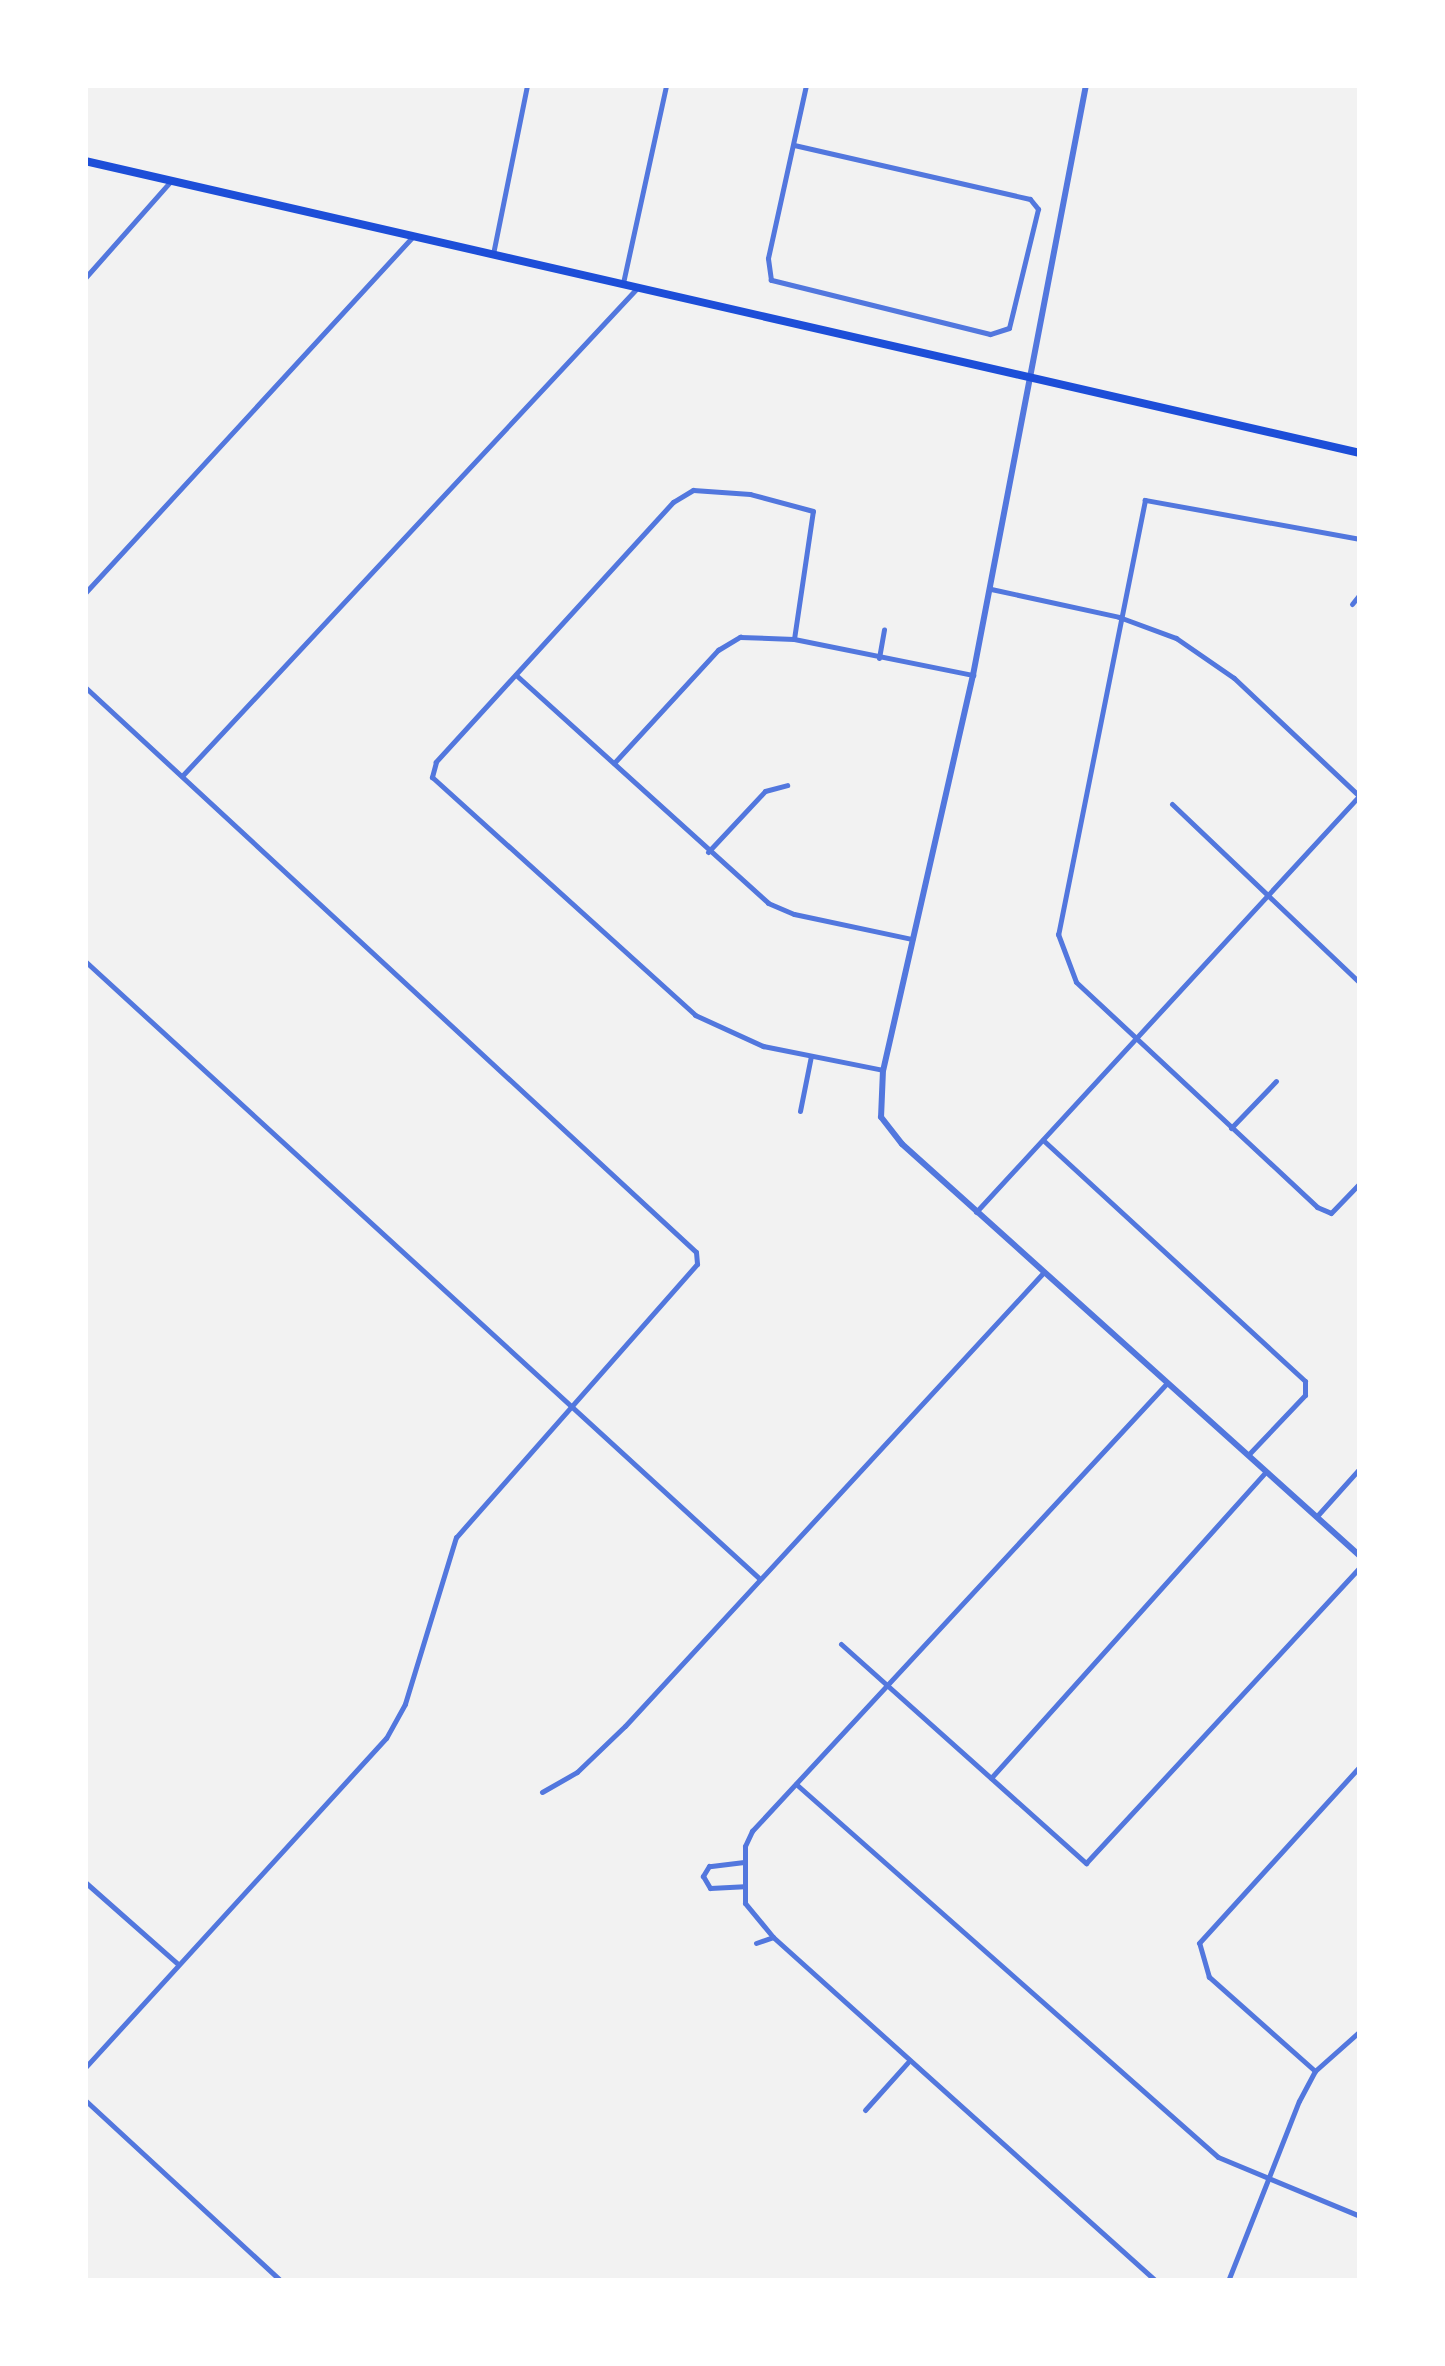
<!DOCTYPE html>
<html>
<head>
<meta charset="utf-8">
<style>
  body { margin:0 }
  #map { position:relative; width:1445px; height:2366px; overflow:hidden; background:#f2f2f2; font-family:Mulish,sans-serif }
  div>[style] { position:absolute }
  .minor>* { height:5px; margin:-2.5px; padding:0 2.5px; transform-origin:2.5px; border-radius:2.5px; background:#5277de }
  .tertiary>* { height:6px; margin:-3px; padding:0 3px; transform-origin:3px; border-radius:3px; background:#5277de }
  .secondary>* { height:8px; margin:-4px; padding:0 4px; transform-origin:4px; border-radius:4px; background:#1d4ed8 }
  span { translate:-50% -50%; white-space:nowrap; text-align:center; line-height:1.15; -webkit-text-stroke:8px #fff; paint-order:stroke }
  .frame { position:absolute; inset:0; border:88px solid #fff; pointer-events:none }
</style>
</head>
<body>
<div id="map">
  <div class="minor">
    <div style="left:794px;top:145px;width:242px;rotate:12.9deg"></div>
    <div style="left:1030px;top:199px;width:13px;rotate:51deg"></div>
    <div style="left:1038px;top:209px;width:122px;rotate:103.7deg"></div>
    <div style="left:1009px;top:328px;width:20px;rotate:162deg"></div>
    <div style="left:990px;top:334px;width:226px;rotate:-166.1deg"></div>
    <div style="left:771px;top:280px;width:22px;rotate:-98deg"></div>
    <div style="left:768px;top:258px;width:177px;rotate:-77.6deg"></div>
    <div style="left:493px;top:254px;width:172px;rotate:-78.6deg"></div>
    <div style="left:85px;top:278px;width:128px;rotate:-48.5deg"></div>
    <div style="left:623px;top:283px;width:203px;rotate:-77.7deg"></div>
    <div style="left:1360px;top:539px;width:219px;rotate:-169.7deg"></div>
    <div style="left:1145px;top:500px;width:443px;rotate:101.3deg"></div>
    <div style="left:1058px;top:934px;width:51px;rotate:69.4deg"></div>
    <div style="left:1076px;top:982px;width:330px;rotate:43deg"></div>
    <div style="left:1317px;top:1207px;width:15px;rotate:23deg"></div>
    <div style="left:1331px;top:1213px;width:42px;rotate:-46deg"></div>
    <div style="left:991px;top:589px;width:131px;rotate:12.3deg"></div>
    <div style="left:1119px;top:617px;width:61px;rotate:20.2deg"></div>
    <div style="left:1176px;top:638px;width:70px;rotate:34.6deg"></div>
    <div style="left:1234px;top:678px;width:170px;rotate:43.3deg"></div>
    <div style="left:85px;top:593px;width:485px;rotate:-47.4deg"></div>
    <div style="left:1352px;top:604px;width:13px;rotate:-51deg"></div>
    <div style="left:794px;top:639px;width:129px;rotate:-81.6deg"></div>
    <div style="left:813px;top:511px;width:65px;rotate:-164.9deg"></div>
    <div style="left:750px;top:494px;width:57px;rotate:-176deg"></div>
    <div style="left:693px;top:490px;width:23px;rotate:149deg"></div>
    <div style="left:673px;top:502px;width:352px;rotate:132.4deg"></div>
    <div style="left:436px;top:762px;width:16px;rotate:105deg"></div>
    <div style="left:432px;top:777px;width:355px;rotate:42.1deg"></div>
    <div style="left:695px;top:1015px;width:75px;rotate:24.5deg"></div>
    <div style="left:763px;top:1046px;width:122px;rotate:11.3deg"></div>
    <div style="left:879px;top:658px;width:29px;rotate:-80deg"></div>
    <div style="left:516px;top:675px;width:340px;rotate:42.1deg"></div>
    <div style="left:768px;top:903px;width:28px;rotate:23deg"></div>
    <div style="left:794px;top:914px;width:121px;rotate:12deg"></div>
    <div style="left:85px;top:687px;width:832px;rotate:42.76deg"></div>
    <div style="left:696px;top:1252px;width:12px;rotate:85deg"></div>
    <div style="left:697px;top:1264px;width:364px;rotate:131.4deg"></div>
    <div style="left:456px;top:1537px;width:175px;rotate:107deg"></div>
    <div style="left:405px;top:1704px;width:39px;rotate:119deg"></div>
    <div style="left:386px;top:1738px;width:447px;rotate:132.4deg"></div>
    <div style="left:614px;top:763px;width:154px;rotate:-47.4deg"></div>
    <div style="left:718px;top:650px;width:26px;rotate:-31deg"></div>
    <div style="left:740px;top:637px;width:54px;rotate:2.1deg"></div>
    <div style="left:794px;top:639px;width:183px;rotate:11.4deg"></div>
    <div style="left:182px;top:776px;width:667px;rotate:-47deg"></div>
    <div style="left:1172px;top:804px;width:260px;rotate:43.6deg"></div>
    <div style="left:708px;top:852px;width:83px;rotate:-46.9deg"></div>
    <div style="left:765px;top:791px;width:23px;rotate:-15deg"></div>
    <div style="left:85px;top:961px;width:915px;rotate:42.48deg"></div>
    <div style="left:800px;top:1111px;width:56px;rotate:-78.7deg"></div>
    <div style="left:1231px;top:1128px;width:65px;rotate:-46.2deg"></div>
    <div style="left:1043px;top:1140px;width:356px;rotate:42.6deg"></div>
    <div style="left:1305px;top:1381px;width:14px;rotate:90deg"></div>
    <div style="left:1305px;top:1395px;width:81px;rotate:133.5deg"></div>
    <div style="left:976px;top:1212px;width:567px;rotate:-47.36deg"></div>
    <div style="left:1317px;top:1516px;width:64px;rotate:-48.1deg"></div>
    <div style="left:841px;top:1644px;width:329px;rotate:41.8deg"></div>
    <div style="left:1086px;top:1863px;width:403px;rotate:-47.2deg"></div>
    <div style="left:991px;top:1778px;width:412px;rotate:-48.1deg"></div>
    <div style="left:796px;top:1784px;width:563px;rotate:41.47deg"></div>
    <div style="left:1218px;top:2157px;width:154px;rotate:22.6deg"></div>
    <div style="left:542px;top:1792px;width:40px;rotate:-29.7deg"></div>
    <div style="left:577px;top:1772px;width:66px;rotate:-43.8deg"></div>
    <div style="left:625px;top:1726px;width:616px;rotate:-47.3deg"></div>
    <div style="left:744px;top:1862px;width:35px;rotate:173deg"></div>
    <div style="left:709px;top:1866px;width:12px;rotate:121deg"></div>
    <div style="left:703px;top:1876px;width:14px;rotate:60deg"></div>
    <div style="left:710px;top:1888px;width:34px;rotate:-3deg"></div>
    <div style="left:85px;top:1882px;width:124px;rotate:41.4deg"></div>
    <div style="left:773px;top:1937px;width:44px;rotate:-129.5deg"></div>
    <div style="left:745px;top:1903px;width:57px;rotate:-90deg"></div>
    <div style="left:745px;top:1846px;width:17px;rotate:-65deg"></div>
    <div style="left:752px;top:1831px;width:611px;rotate:-47.19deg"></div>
    <div style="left:756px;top:1943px;width:18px;rotate:-19deg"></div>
    <div style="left:773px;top:1937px;width:515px;rotate:41.93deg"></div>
    <div style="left:1315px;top:2071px;width:142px;rotate:-138.4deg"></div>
    <div style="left:1209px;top:1977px;width:35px;rotate:-106deg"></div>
    <div style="left:1199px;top:1943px;width:239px;rotate:-47.7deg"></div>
    <div style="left:85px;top:2100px;width:267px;rotate:42.7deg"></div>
    <div style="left:865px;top:2110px;width:64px;rotate:-48.1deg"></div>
    <div style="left:1228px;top:2281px;width:193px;rotate:-68.5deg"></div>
    <div style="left:1299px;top:2101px;width:34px;rotate:-62deg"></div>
    <div style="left:1315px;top:2071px;width:60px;rotate:-41.6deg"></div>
  </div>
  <div class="tertiary">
    <div style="left:1086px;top:85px;width:601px;rotate:100.84deg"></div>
    <div style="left:973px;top:675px;width:405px;rotate:102.8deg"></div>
    <div style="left:883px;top:1070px;width:47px;rotate:92.4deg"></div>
    <div style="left:881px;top:1117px;width:34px;rotate:52deg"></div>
    <div style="left:902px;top:1144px;width:616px;rotate:41.97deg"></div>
  </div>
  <div class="secondary">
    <div style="left:85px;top:161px;width:1308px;rotate:12.9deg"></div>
  </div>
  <div class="frame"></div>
</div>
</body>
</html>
